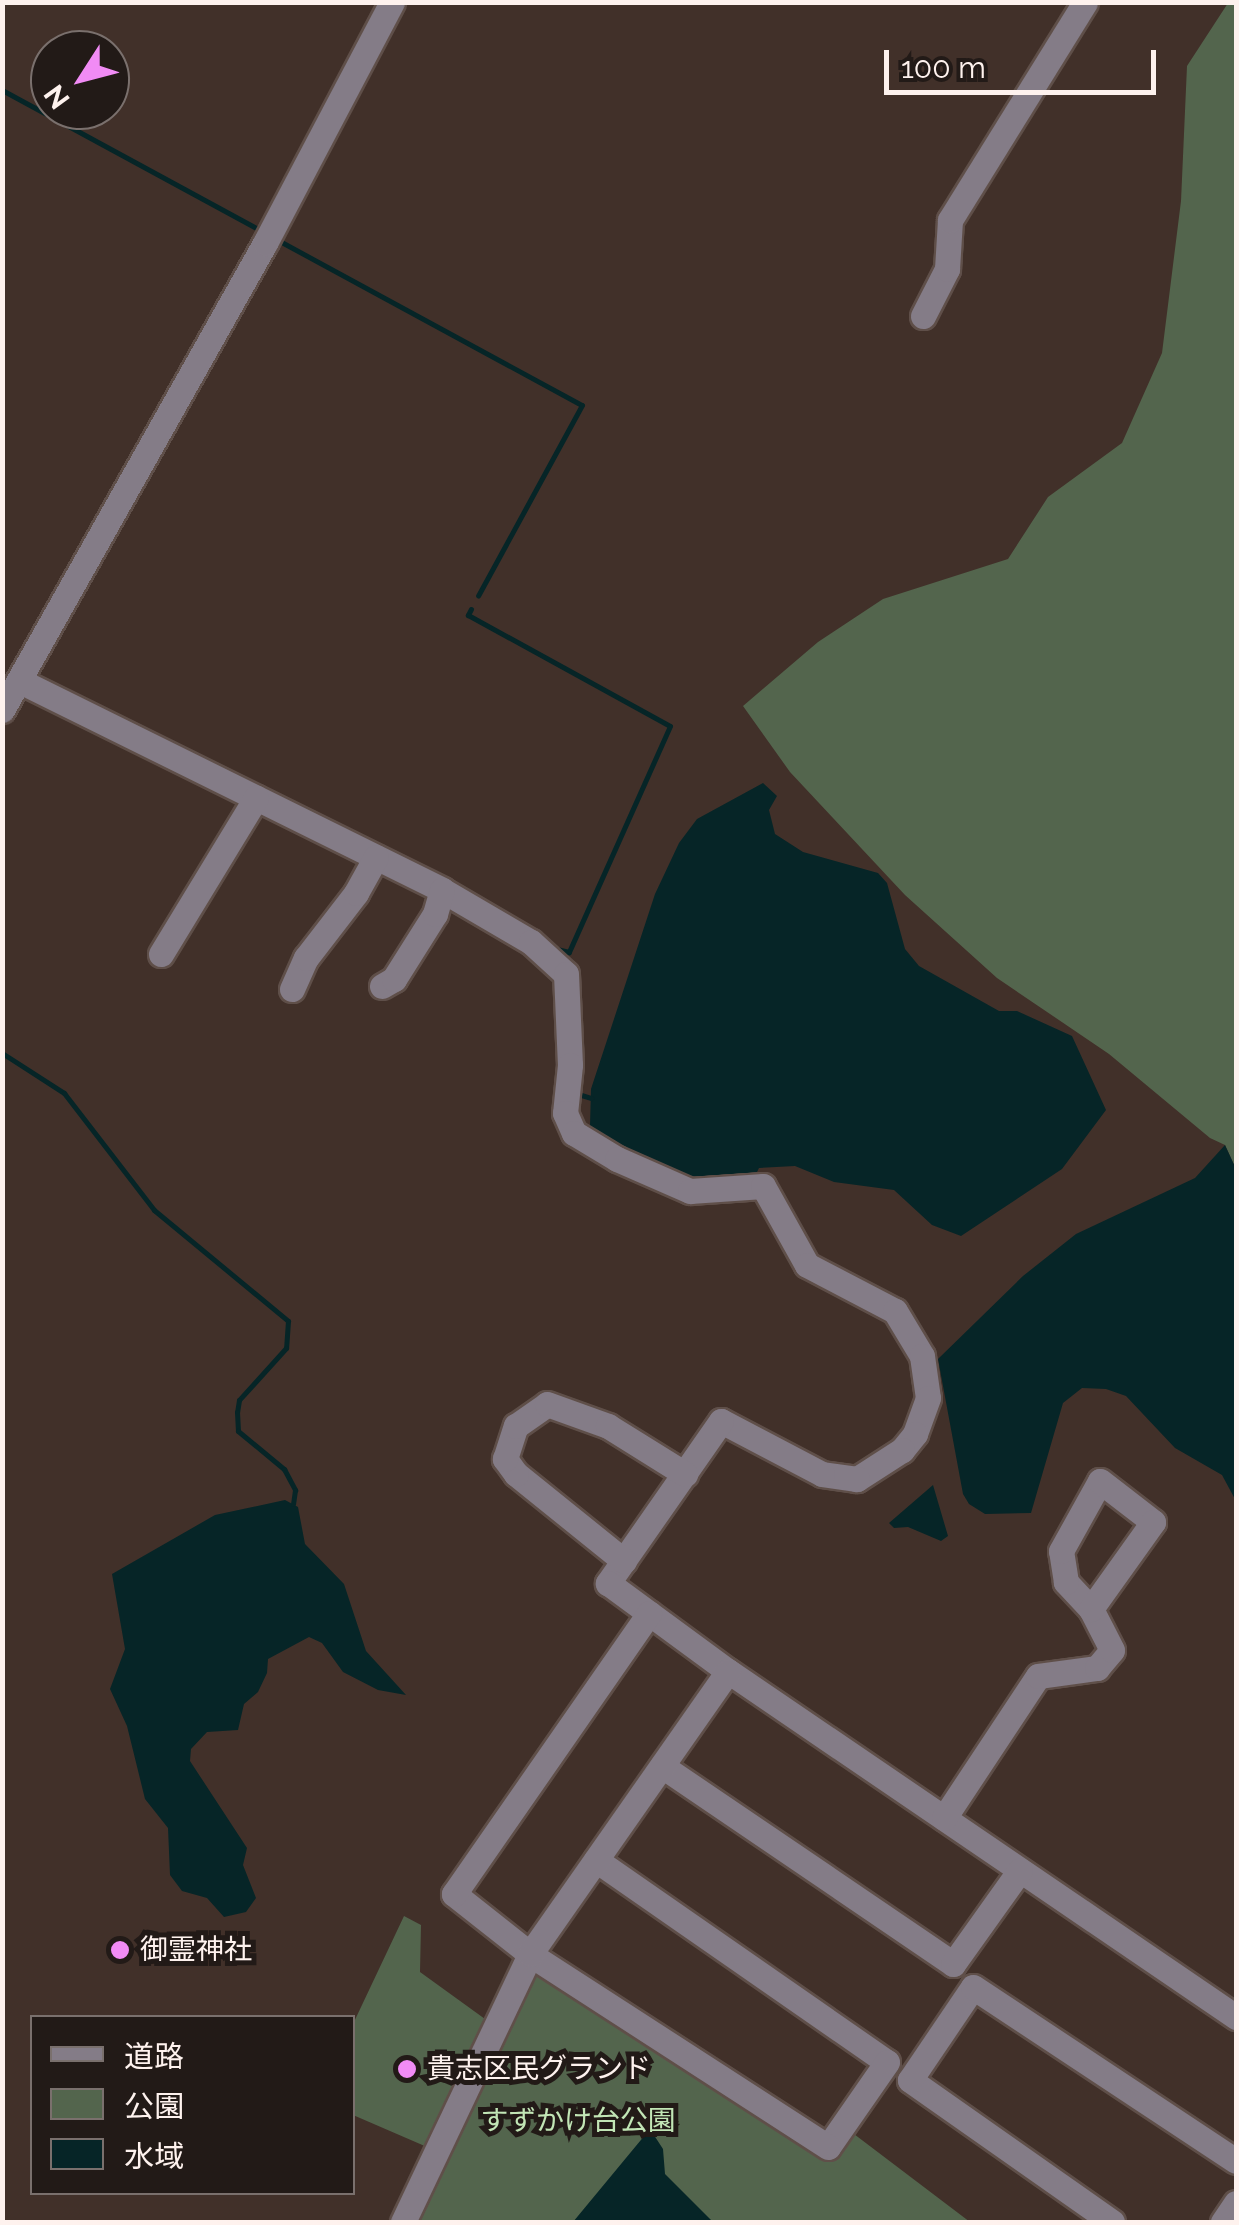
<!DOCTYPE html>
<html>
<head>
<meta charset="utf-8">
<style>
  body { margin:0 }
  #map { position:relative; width:1239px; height:2225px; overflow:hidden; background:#413029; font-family:Raleway,"Noto Sans JP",sans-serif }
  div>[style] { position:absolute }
  .green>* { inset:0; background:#53654d }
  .water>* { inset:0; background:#062527 }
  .stream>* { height:5px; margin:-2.5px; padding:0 2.5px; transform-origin:2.5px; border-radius:2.5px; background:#062527 }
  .roads { filter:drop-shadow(2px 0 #5f4f49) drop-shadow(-2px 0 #5f4f49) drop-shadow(0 2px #5f4f49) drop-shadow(0 -2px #5f4f49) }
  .minor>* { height:25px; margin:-12.5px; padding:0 12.5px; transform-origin:12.5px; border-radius:12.5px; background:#847c87 }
  .dots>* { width:28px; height:28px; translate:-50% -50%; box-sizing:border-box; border:5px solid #221a17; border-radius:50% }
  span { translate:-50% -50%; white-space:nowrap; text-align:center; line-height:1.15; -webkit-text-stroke:10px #221a17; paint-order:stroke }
  .poi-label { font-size:28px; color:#fef2ee }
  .left { translate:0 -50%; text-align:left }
  .park-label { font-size:28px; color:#c2e6b6 }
  .frame { position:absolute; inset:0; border:5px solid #fef2ee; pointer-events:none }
  .legend { position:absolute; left:30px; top:2015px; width:325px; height:180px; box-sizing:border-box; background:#221a17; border:2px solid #7a706d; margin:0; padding:12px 18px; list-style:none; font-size:30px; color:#fef2ee }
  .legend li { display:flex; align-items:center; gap:20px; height:50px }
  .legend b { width:50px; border:2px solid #7a706d }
  .north { position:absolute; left:30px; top:30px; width:100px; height:100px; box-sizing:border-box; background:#221a17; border:2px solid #7a706d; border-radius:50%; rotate:234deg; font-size:28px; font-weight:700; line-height:40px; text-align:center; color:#fef2ee }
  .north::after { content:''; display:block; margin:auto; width:35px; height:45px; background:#f18bf5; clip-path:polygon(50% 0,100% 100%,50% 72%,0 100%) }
  .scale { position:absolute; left:884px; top:50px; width:272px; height:45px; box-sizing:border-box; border:5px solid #fef2ee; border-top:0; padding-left:12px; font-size:30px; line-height:35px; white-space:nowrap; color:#fef2ee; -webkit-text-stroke:8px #221a17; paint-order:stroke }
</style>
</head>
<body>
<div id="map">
  <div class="green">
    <div style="clip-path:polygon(1228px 3px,1236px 3px,1236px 1169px,1225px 1145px,1210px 1138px,1109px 1054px,997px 978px,905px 895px,790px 772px,743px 706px,818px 642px,883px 599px,1008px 559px,1048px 497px,1122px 443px,1162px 353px,1181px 201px,1187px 66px)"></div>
    <div style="clip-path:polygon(404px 1916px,421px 1925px,420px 1972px,485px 2019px,427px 2147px,353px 2115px,353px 2024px)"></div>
    <div style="clip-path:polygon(535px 1974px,829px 2158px,850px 2131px,970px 2222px,420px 2222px)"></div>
  </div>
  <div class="water">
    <div style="clip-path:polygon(763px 783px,777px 796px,769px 810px,775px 834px,803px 852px,878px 873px,887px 883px,905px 949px,919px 966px,999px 1011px,1017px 1011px,1072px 1036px,1106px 1110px,1062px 1169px,961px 1236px,932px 1225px,894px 1190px,834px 1182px,795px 1166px,759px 1168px,752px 1182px,695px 1184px,600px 1138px,590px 1126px,591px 1089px,655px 894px,679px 843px,697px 819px)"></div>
    <div style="clip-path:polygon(1225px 1145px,1236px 1169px,1236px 1501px,1222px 1475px,1175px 1448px,1126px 1396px,1106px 1389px,1082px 1388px,1063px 1403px,1031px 1513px,985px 1514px,969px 1504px,963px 1494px,938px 1359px,1023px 1276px,1076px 1234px,1195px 1178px)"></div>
    <div style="clip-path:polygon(933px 1485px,948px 1536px,941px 1541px,908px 1527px,894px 1528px,889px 1523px)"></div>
    <div style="clip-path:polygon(285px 1500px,298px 1507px,305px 1544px,344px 1584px,366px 1651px,406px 1695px,378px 1690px,343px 1672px,322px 1643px,309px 1637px,268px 1659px,267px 1673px,258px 1692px,244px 1704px,238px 1730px,207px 1732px,191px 1749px,190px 1761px,247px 1848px,243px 1865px,256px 1898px,246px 1912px,224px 1917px,207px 1898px,182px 1891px,170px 1875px,168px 1828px,145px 1799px,127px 1726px,110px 1689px,125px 1649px,112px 1574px,215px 1515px)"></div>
    <div style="clip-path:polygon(650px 2129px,663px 2149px,665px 2174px,713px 2222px,573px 2222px)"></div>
  </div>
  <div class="stream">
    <div style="left:2px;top:90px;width:294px;rotate:28.5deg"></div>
    <div style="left:274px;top:238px;width:350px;rotate:28.5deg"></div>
    <div style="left:582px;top:405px;width:217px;rotate:118.6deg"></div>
    <div style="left:471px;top:609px;width:7px;rotate:117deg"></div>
    <div style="left:468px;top:615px;width:230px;rotate:28.8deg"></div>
    <div style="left:670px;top:726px;width:248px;rotate:114.1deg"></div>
    <div style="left:569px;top:952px;width:16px;rotate:-166deg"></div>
    <div style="left:2px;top:1053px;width:74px;rotate:32.8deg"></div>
    <div style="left:64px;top:1093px;width:148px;rotate:52.4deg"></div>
    <div style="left:154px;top:1210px;width:174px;rotate:39.6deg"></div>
    <div style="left:288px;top:1321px;width:27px;rotate:94deg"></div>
    <div style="left:286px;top:1348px;width:70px;rotate:132.1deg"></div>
    <div style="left:239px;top:1400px;width:12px;rotate:99deg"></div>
    <div style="left:237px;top:1412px;width:19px;rotate:87deg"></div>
    <div style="left:238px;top:1431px;width:60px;rotate:39.6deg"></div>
    <div style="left:284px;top:1469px;width:24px;rotate:62deg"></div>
    <div style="left:295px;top:1490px;width:14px;rotate:98deg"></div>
    <div style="left:578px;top:1094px;width:14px;rotate:17deg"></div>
  </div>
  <div class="roads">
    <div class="minor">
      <div style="left:923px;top:316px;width:53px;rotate:-62.9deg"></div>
      <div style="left:947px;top:269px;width:49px;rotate:-86.5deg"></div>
      <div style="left:950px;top:220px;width:256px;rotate:-58.2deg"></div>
      <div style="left:20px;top:681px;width:471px;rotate:26.3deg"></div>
      <div style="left:442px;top:890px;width:103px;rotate:30.3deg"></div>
      <div style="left:531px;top:942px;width:47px;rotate:42.4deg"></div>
      <div style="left:566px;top:974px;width:91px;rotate:87.5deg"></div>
      <div style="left:570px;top:1065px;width:48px;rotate:95.9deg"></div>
      <div style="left:565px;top:1113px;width:22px;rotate:66deg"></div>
      <div style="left:574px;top:1133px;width:50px;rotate:31.2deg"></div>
      <div style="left:617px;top:1159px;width:80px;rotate:23.7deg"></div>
      <div style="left:690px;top:1191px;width:73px;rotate:-3.9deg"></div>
      <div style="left:763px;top:1186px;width:90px;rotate:60.9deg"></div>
      <div style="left:807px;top:1265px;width:99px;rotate:27.6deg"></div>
      <div style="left:895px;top:1311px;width:52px;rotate:59deg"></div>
      <div style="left:922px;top:1356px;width:42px;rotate:81.9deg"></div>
      <div style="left:928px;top:1398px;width:38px;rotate:110deg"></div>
      <div style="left:915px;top:1434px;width:21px;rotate:129deg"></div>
      <div style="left:902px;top:1450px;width:54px;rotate:147.2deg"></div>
      <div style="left:857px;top:1479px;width:35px;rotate:-172deg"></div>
      <div style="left:822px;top:1474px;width:114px;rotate:-152.3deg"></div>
      <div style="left:721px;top:1421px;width:198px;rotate:124.9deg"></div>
      <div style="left:608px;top:1583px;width:149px;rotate:36.3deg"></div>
      <div style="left:728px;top:1671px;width:615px;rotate:34.26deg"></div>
      <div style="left:2px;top:710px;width:536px;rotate:-60.61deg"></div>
      <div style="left:265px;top:243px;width:272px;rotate:-62.2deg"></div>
      <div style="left:161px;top:954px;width:183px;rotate:-58.7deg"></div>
      <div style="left:382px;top:986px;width:14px;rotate:-30deg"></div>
      <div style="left:394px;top:979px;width:77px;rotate:-57.8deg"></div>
      <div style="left:435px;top:914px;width:25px;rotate:-74deg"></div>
      <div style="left:292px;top:989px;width:34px;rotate:-66deg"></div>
      <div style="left:306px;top:958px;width:82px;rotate:-52.4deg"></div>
      <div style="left:356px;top:893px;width:41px;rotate:-60.9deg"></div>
      <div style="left:624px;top:1561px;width:139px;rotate:-141.1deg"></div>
      <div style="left:516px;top:1474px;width:19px;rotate:-126deg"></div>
      <div style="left:505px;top:1459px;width:35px;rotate:-72deg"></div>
      <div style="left:516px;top:1426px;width:38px;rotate:-35deg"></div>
      <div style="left:547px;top:1404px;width:65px;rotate:19.8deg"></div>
      <div style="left:608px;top:1426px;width:91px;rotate:31.9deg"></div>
      <div style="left:662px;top:1766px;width:352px;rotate:34.2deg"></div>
      <div style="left:953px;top:1964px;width:115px;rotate:-54.5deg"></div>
      <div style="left:944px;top:1818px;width:170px;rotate:-56.5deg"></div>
      <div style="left:1038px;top:1676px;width:60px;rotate:-7.7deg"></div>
      <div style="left:1097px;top:1668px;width:23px;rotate:-50deg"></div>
      <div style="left:1112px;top:1650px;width:46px;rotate:-117.1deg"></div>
      <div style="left:1091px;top:1609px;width:37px;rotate:-133deg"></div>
      <div style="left:1066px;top:1582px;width:31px;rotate:-99deg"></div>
      <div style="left:1061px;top:1551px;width:80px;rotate:-60.9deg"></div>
      <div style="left:1100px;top:1481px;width:67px;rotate:37.7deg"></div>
      <div style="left:1153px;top:1522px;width:107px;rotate:125.5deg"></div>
      <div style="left:596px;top:1860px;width:354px;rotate:34.8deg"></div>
      <div style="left:887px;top:2062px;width:103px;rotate:124.8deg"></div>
      <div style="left:828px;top:2147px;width:355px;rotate:-147.1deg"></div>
      <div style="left:530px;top:1954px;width:97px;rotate:-141.7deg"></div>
      <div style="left:454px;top:1894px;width:342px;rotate:-55.2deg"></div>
      <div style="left:403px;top:2222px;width:297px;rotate:-64.6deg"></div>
      <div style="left:530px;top:1954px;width:345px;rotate:-55deg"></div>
      <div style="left:1112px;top:2222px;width:247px;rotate:-144.9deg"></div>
      <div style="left:910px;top:2080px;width:112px;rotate:-55.9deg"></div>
      <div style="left:973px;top:1987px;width:315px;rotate:33.5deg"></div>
      <div style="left:1223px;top:2222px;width:23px;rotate:-56deg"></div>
    </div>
  </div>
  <div class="dots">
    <div style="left:120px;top:1950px;background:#f18bf5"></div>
    <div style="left:407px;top:2069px;background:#f18bf5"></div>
  </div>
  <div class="poi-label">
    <span class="left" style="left:140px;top:1950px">御霊神社</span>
    <span class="left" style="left:427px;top:2069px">貴志区民グランド</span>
  </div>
  <div class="park-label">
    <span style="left:578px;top:2121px">すずかけ台公園</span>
  </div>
  <div class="frame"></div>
  <ul class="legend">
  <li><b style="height:12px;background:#847c87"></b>道路</li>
  <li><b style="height:28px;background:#53654d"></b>公園</li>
  <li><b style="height:28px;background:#062527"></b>水域</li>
  </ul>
  <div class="north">N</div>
  <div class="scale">100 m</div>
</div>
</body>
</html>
